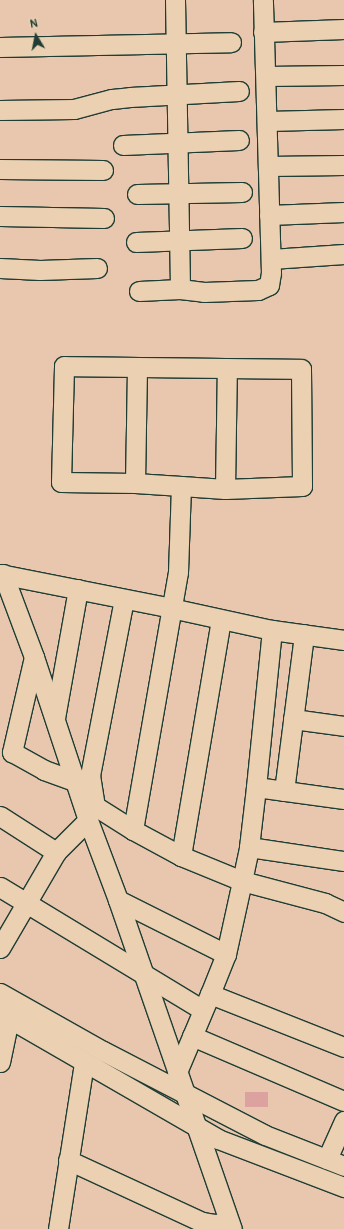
<!DOCTYPE html>
<html>
<head>
<meta charset="utf-8">
<style>
  body { margin:0 }
  #map { position:relative; width:344px; height:1229px; overflow:hidden; background:#e8c7ae; font-family:Pangolin,sans-serif }
  div>[style] { position:absolute }
  .building>* { inset:0; background:#dca2a0; transform-origin:0 0 }
  .roads { filter:drop-shadow(1px 0 #1f3d34) drop-shadow(-1px 0 #1f3d34) drop-shadow(0 1px #1f3d34) drop-shadow(0 -1px #1f3d34) }
  .minor>* { height:19px; margin:-9.5px; padding:0 9.5px; transform-origin:9.5px; border-radius:9.5px; background:#ebd0b2 }
  span { translate:-50% -50%; white-space:nowrap; text-align:center; line-height:1.15; -webkit-text-stroke:3px #ebd0b2; paint-order:stroke }
  .north { position:absolute; left:16px; top:16px; width:40px; height:40px; -webkit-text-stroke:3px #ebd0b2; paint-order:stroke; rotate:350deg; font-size:11px; font-weight:700; line-height:16px; text-align:center; color:#1f3d34 }
  .north::after { content:''; display:block; margin:auto; width:14px; height:18px; background:#1f3d34; clip-path:polygon(50% 0,100% 100%,50% 72%,0 100%) }
</style>
</head>
<body>
<div id="map">
  <div class="building">
    <div style="left:245px;top:1092px;width:23px;height:15px"></div>
  </div>
  <div class="roads">
    <div class="minor">
      <div style="left:175px;top:0;width:289px;rotate:89deg"></div>
      <div style="left:180px;top:289px;width:24px;rotate:7deg"></div>
      <div style="left:204px;top:292px;width:54px;rotate:-2.1deg"></div>
      <div style="left:258px;top:290px;width:12px;rotate:-24deg"></div>
      <div style="left:269px;top:285px;width:12px;rotate:-81deg"></div>
      <div style="left:271px;top:273px;width:273px;rotate:-91.7deg"></div>
      <div style="left:263px;top:32px;width:81px;rotate:-2.1deg"></div>
      <div style="left:0;top:47px;width:231px;rotate:-1.2deg"></div>
      <div style="left:266px;top:76px;width:78px;rotate:-0.7deg"></div>
      <div style="left:0;top:110px;width:74px;rotate:-0.8deg"></div>
      <div style="left:74px;top:109px;width:39px;rotate:-15deg"></div>
      <div style="left:112px;top:99px;width:18px;rotate:-6deg"></div>
      <div style="left:130px;top:97px;width:109px;rotate:-3.2deg"></div>
      <div style="left:268px;top:121px;width:76px;rotate:-1.5deg"></div>
      <div style="left:123px;top:145px;width:116px;rotate:-2.5deg"></div>
      <div style="left:268px;top:166px;width:76px;rotate:-0.8deg"></div>
      <div style="left:0;top:169px;width:103px;rotate:0.6deg"></div>
      <div style="left:137px;top:194px;width:105px;rotate:-1.1deg"></div>
      <div style="left:269px;top:215px;width:75px;rotate:-2.3deg"></div>
      <div style="left:0;top:216px;width:104px;rotate:1.1deg"></div>
      <div style="left:136px;top:242px;width:106px;rotate:-2.2deg"></div>
      <div style="left:271px;top:259px;width:73px;rotate:-3.9deg"></div>
      <div style="left:0;top:268px;width:40px;rotate:2.9deg"></div>
      <div style="left:40px;top:270px;width:57px;rotate:-2deg"></div>
      <div style="left:139px;top:291px;width:41px;rotate:-2.8deg"></div>
      <div style="left:135px;top:483px;width:116px;rotate:-89deg"></div>
      <div style="left:181px;top:486px;width:46px;rotate:-176.3deg"></div>
      <div style="left:135px;top:483px;width:74px;rotate:-179.2deg"></div>
      <div style="left:61px;top:482px;width:116px;rotate:-88.5deg"></div>
      <div style="left:64px;top:366px;width:237px;rotate:0.7deg"></div>
      <div style="left:301px;top:369px;width:117px;rotate:89.5deg"></div>
      <div style="left:302px;top:486px;width:77px;rotate:177.8deg"></div>
      <div style="left:225px;top:489px;width:44px;rotate:-176.1deg"></div>
      <div style="left:181px;top:486px;width:86px;rotate:92deg"></div>
      <div style="left:178px;top:572px;width:262px;rotate:99.9deg"></div>
      <div style="left:133px;top:830px;width:55px;rotate:28.4deg"></div>
      <div style="left:181px;top:856px;width:66px;rotate:22.3deg"></div>
      <div style="left:242px;top:881px;width:35px;rotate:-78deg"></div>
      <div style="left:249px;top:847px;width:60px;rotate:-83.3deg"></div>
      <div style="left:256px;top:787px;width:158px;rotate:-84.2deg"></div>
      <div style="left:225px;top:489px;width:121px;rotate:-89.1deg"></div>
      <div style="left:0;top:574px;width:174px;rotate:11.2deg"></div>
      <div style="left:171px;top:608px;width:103px;rotate:12.3deg"></div>
      <div style="left:272px;top:630px;width:73px;rotate:7.9deg"></div>
      <div style="left:3px;top:574px;width:89px;rotate:69.5deg"></div>
      <div style="left:34px;top:657px;width:172px;rotate:71.7deg"></div>
      <div style="left:88px;top:820px;width:85px;rotate:69.4deg"></div>
      <div style="left:118px;top:900px;width:348px;rotate:70.9deg"></div>
      <div style="left:124px;top:599px;width:179px;rotate:100.9deg"></div>
      <div style="left:90px;top:775px;width:31px;rotate:81deg"></div>
      <div style="left:95px;top:806px;width:45px;rotate:32.3deg"></div>
      <div style="left:34px;top:657px;width:98px;rotate:103deg"></div>
      <div style="left:12px;top:752px;width:37px;rotate:29deg"></div>
      <div style="left:44px;top:770px;width:33px;rotate:20deg"></div>
      <div style="left:55px;top:718px;width:131px;rotate:-79.9deg"></div>
      <div style="left:293px;top:719px;width:51px;rotate:7.8deg"></div>
      <div style="left:256px;top:787px;width:89px;rotate:7.8deg"></div>
      <div style="left:284px;top:791px;width:158px;rotate:-82.7deg"></div>
      <div style="left:0;top:816px;width:67px;rotate:32.7deg"></div>
      <div style="left:249px;top:847px;width:96px;rotate:8.4deg"></div>
      <div style="left:181px;top:856px;width:239px;rotate:-80.4deg"></div>
      <div style="left:0;top:887px;width:237px;rotate:31.2deg"></div>
      <div style="left:118px;top:900px;width:121px;rotate:26.6deg"></div>
      <div style="left:226px;top:954px;width:43px;rotate:111.8deg"></div>
      <div style="left:0;top:948px;width:111px;rotate:-59.7deg"></div>
      <div style="left:56px;top:852px;width:45px;rotate:-45deg"></div>
      <div style="left:226px;top:954px;width:75px;rotate:-77.6deg"></div>
      <div style="left:242px;top:881px;width:86px;rotate:14.8deg"></div>
      <div style="left:325px;top:903px;width:21px;rotate:25deg"></div>
      <div style="left:0;top:993px;width:118px;rotate:29.4deg"></div>
      <div style="left:103px;top:1051px;width:182px;rotate:27.4deg"></div>
      <div style="left:265px;top:1135px;width:85px;rotate:21.4deg"></div>
      <div style="left:0;top:1013px;width:252px;rotate:30deg"></div>
      <div style="left:218px;top:1139px;width:135px;rotate:20.9deg"></div>
      <div style="left:192px;top:1036px;width:165px;rotate:23.2deg"></div>
      <div style="left:0;top:1062px;width:44px;rotate:-78.2deg"></div>
      <div style="left:177px;top:1072px;width:85px;rotate:-67.1deg"></div>
      <div style="left:210px;top:994px;width:144px;rotate:21.6deg"></div>
      <div style="left:327px;top:1159px;width:42px;rotate:-65.9deg"></div>
      <div style="left:68px;top:1160px;width:148px;rotate:24.8deg"></div>
      <div style="left:202px;top:1222px;width:12px;rotate:9deg"></div>
      <div style="left:214px;top:1224px;width:15px;rotate:-4deg"></div>
      <div style="left:58px;top:1229px;width:168px;rotate:-81.1deg"></div>
    </div>
  </div>
  <div class="north">N</div>
</div>
</body>
</html>
